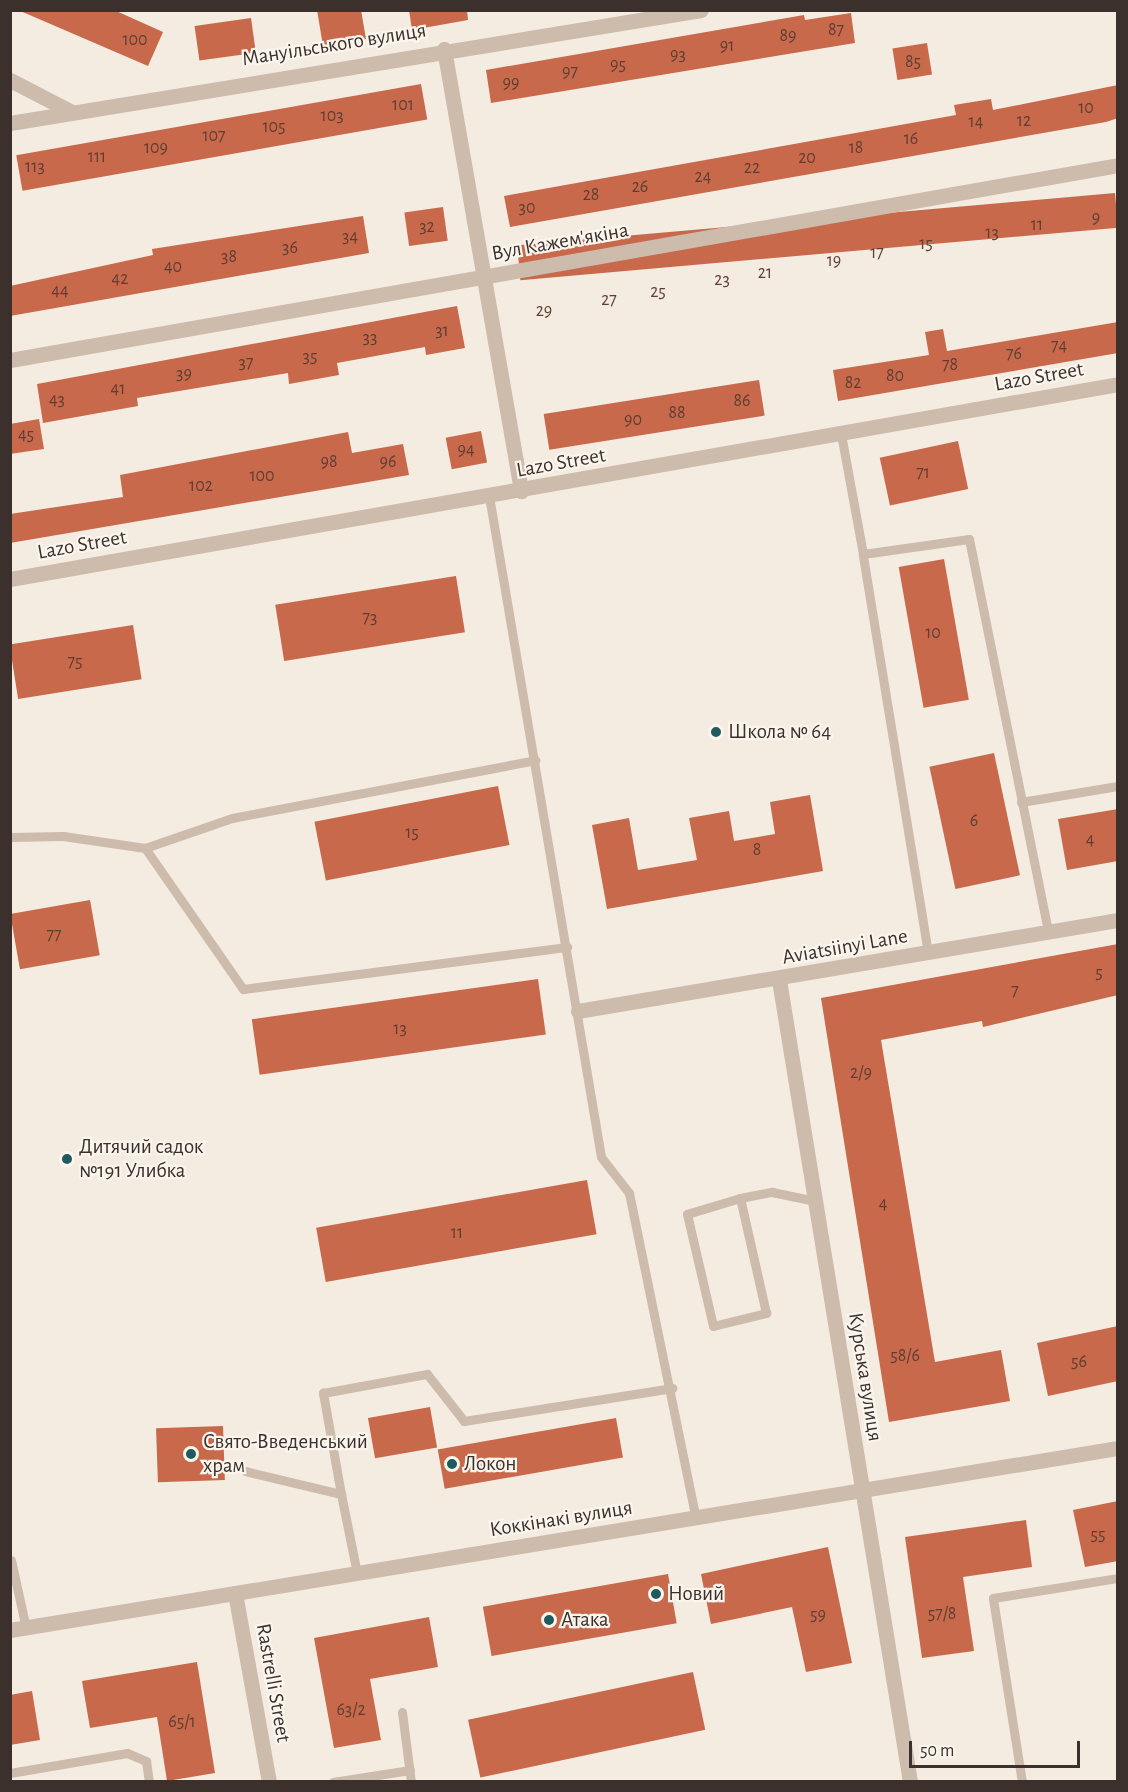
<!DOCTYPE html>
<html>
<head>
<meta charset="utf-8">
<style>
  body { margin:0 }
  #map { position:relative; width:1128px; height:1792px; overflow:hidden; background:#f4ebe1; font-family:"Alegreya Sans",sans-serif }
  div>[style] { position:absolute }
  .building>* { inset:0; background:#c8694b; transform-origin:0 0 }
  .service>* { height:9px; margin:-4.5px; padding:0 4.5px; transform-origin:4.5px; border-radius:4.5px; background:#cdbbac }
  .minor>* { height:15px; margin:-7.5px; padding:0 7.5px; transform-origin:7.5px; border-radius:7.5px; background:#cdbbac }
  .tertiary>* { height:15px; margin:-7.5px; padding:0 7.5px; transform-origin:7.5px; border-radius:7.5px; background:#cdbbac }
  .dots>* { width:16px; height:16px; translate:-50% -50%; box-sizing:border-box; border:3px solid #fbf5ee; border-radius:50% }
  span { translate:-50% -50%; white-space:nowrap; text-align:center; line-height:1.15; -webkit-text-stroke:4.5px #fbf5ee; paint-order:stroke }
  .number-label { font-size:18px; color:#5e3e33 }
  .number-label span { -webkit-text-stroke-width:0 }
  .street-label { font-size:21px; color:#3b302b }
  .poi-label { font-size:21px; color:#3b302b }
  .left { translate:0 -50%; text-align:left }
  .frame { position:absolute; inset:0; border:12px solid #3b302b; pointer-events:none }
  .scale { position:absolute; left:909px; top:1741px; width:171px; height:27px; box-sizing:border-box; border:3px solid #3b302b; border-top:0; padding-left:8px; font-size:18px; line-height:21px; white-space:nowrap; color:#3b302b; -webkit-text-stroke:4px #fbf5ee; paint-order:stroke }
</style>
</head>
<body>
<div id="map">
  <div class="building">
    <div style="clip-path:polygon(18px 10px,114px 10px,163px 32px,148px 66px)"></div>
    <div style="clip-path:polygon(317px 10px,361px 10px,366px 39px,323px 46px)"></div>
    <div style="clip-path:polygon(409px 10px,467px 10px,468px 20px,412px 30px)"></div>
    <div style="clip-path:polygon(851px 13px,855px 43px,491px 103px,486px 70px,804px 15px,805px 20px)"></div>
    <div style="left:251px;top:18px;width:35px;height:57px;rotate:82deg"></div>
    <div style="left:927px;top:43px;width:32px;height:35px;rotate:81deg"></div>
    <div style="left:421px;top:84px;width:36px;height:411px;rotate:80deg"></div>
    <div style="clip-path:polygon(1118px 85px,1118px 118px,1106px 122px,510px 227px,504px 196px,956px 115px,954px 105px,991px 99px,993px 110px)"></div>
    <div style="left:1115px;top:193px;width:35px;height:600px;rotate:85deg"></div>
    <div style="left:443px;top:207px;width:34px;height:39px;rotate:82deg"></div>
    <div style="clip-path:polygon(363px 216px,369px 253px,10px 316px,10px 286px,153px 255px,152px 249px)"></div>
    <div style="clip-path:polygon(457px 306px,465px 348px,426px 355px,425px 347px,337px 363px,339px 375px,289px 384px,288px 373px,137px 398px,138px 406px,43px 423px,37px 384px)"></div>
    <div style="clip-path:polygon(1118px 322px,1118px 353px,838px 401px,833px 370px,929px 355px,925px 332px,943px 329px,947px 351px)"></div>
    <div style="left:759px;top:380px;width:36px;height:218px;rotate:81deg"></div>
    <div style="clip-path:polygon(39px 419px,44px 449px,10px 454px,10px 424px)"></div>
    <div style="left:481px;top:431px;width:32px;height:36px;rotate:79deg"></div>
    <div style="clip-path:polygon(348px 432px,352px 453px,403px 444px,409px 475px,10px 543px,10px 514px,123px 497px,120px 475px)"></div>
    <div style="left:958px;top:441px;width:49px;height:80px;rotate:78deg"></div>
    <div style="left:944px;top:559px;width:143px;height:46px;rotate:80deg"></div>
    <div style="left:456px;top:576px;width:57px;height:183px;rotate:81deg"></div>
    <div style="left:133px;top:625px;width:55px;height:125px;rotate:81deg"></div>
    <div style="left:994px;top:753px;width:125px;height:66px;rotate:78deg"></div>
    <div style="left:498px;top:786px;width:60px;height:187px;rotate:79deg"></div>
    <div style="clip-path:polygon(810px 795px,823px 871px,607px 909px,592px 825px,629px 818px,638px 870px,697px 860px,689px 818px,729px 811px,734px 841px,775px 834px,770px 802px)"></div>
    <div style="clip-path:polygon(1118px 809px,1118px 861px,1067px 870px,1058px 819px)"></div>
    <div style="left:90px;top:900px;width:56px;height:81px;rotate:80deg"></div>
    <div style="clip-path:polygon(1118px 944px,1118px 995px,983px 1027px,982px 1021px,881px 1040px,935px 1362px,1001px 1350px,1010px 1401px,889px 1422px,821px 998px)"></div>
    <div style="left:538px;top:979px;width:56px;height:289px;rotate:82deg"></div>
    <div style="left:587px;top:1180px;width:55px;height:275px;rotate:80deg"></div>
    <div style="clip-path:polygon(1118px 1326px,1118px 1381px,1048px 1396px,1037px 1343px)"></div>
    <div style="left:430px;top:1407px;width:41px;height:63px;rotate:80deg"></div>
    <div style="left:616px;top:1418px;width:40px;height:181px;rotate:80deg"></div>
    <div style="left:223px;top:1426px;width:54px;height:67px;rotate:88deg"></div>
    <div style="clip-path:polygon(1118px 1501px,1118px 1561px,1085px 1567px,1073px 1510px)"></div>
    <div style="clip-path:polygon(1026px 1520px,1032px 1567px,963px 1577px,974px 1651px,922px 1658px,905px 1537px)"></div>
    <div style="clip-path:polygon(828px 1547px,852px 1663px,806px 1672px,792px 1607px,711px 1624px,701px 1574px)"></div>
    <div style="left:668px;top:1574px;width:50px;height:188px;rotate:80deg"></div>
    <div style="clip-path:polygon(429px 1617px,438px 1667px,370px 1679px,381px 1740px,334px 1748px,314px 1638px)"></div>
    <div style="clip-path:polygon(197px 1662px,215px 1773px,167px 1781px,157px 1717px,90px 1728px,82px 1681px)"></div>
    <div style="left:693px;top:1672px;width:59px;height:230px;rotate:78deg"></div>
    <div style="clip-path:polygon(32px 1691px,40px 1740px,10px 1745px,10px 1695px)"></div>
  </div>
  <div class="service">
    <div style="left:841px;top:434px;width:122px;rotate:79.6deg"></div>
    <div style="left:489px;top:496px;width:670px;rotate:80.38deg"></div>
    <div style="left:601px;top:1157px;width:46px;rotate:52.1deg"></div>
    <div style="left:629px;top:1193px;width:333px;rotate:78.4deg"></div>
    <div style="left:1021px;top:802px;width:98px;rotate:-9.4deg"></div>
    <div style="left:10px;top:837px;width:53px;rotate:-1.1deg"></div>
    <div style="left:63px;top:836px;width:83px;rotate:8.3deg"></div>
    <div style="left:145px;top:848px;width:172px;rotate:55.2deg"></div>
    <div style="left:243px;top:989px;width:327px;rotate:-7.4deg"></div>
    <div style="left:145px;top:848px;width:92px;rotate:-19deg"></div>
    <div style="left:232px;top:818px;width:309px;rotate:-10.8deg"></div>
    <div style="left:928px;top:953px;width:404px;rotate:-99.3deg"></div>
    <div style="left:863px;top:554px;width:107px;rotate:-8.1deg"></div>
    <div style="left:969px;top:539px;width:401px;rotate:78.6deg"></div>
    <div style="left:740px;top:1198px;width:55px;rotate:163.2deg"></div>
    <div style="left:687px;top:1214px;width:115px;rotate:76.9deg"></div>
    <div style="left:713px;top:1326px;width:55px;rotate:-13.8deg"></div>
    <div style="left:766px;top:1313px;width:118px;rotate:-102.7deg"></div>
    <div style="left:740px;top:1198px;width:33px;rotate:-11deg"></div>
    <div style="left:772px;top:1192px;width:44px;rotate:11.8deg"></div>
    <div style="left:245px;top:1471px;width:99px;rotate:13.5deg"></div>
    <div style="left:341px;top:1494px;width:81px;rotate:78.6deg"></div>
    <div style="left:341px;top:1494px;width:103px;rotate:-100.1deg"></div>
    <div style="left:323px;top:1393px;width:106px;rotate:-10.4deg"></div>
    <div style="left:427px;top:1374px;width:60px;rotate:51.8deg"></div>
    <div style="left:464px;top:1421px;width:211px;rotate:-9deg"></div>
    <div style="left:11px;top:1560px;width:70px;rotate:77.6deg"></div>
    <div style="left:402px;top:1712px;width:71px;rotate:82.7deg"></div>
    <div style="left:10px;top:1773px;width:119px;rotate:-9.7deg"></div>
    <div style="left:127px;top:1753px;width:21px;rotate:23deg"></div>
    <div style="left:146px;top:1761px;width:21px;rotate:82deg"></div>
    <div style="left:333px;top:1782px;width:78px;rotate:-8.9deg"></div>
    <div style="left:1022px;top:1782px;width:186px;rotate:-99deg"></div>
    <div style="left:993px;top:1598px;width:127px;rotate:-9.1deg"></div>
  </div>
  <div class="minor">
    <div style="left:444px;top:49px;width:449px;rotate:80.1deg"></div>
    <div style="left:10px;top:80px;width:70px;rotate:27.3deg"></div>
    <div style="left:10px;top:123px;width:700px;rotate:-9.29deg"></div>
    <div style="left:10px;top:360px;width:1125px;rotate:-9.98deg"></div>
    <div style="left:10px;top:579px;width:1125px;rotate:-9.98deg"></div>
    <div style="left:779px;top:980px;width:813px;rotate:80.72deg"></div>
    <div style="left:578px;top:1011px;width:548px;rotate:-9.57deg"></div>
    <div style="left:235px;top:1593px;width:192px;rotate:79.8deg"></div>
  </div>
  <div class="tertiary">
    <div style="left:10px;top:1630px;width:1123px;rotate:-9.33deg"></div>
  </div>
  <div class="dots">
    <div style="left:716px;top:732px;background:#1f5a5e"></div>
    <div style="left:67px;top:1159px;background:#1f5a5e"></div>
    <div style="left:191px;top:1454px;background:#1f5a5e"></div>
    <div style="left:452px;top:1464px;background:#1f5a5e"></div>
    <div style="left:656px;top:1594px;background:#1f5a5e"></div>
    <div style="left:549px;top:1620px;background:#1f5a5e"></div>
  </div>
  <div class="number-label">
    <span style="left:836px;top:30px">87</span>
    <span style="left:788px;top:36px">89</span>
    <span style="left:135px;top:40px">100</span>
    <span style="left:727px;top:46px">91</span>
    <span style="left:678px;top:55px">93</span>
    <span style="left:913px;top:62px">85</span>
    <span style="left:618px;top:65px">95</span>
    <span style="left:570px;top:72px">97</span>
    <span style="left:511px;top:83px">99</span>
    <span style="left:403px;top:105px">101</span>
    <span style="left:1086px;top:108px">10</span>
    <span style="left:332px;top:116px">103</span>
    <span style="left:1024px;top:121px">12</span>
    <span style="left:976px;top:122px">14</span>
    <span style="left:274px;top:127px">105</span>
    <span style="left:214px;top:136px">107</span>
    <span style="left:911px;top:139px">16</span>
    <span style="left:156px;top:148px">109</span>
    <span style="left:856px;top:148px">18</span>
    <span style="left:97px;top:157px">111</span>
    <span style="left:807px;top:158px">20</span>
    <span style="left:35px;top:167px">113</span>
    <span style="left:752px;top:168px">22</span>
    <span style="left:703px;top:177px">24</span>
    <span style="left:640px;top:187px">26</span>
    <span style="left:591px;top:195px">28</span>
    <span style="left:527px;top:208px">30</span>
    <span style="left:1096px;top:218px">9</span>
    <span style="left:1037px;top:225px">11</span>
    <span style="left:427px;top:227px">32</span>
    <span style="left:992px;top:233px">13</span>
    <span style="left:350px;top:237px">34</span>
    <span style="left:926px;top:244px">15</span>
    <span style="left:290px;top:248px">36</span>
    <span style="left:877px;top:253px">17</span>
    <span style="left:229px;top:257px">38</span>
    <span style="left:834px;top:261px">19</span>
    <span style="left:173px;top:267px">40</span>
    <span style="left:765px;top:273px">21</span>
    <span style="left:120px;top:279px">42</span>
    <span style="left:722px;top:280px">23</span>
    <span style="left:60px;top:291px">44</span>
    <span style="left:658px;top:292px">25</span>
    <span style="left:609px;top:300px">27</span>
    <span style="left:544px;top:311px">29</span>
    <span style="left:442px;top:331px">31</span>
    <span style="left:370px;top:338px">33</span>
    <span style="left:1059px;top:346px">74</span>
    <span style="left:1014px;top:354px">76</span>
    <span style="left:310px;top:357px">35</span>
    <span style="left:246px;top:363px">37</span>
    <span style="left:950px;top:365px">78</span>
    <span style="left:184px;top:374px">39</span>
    <span style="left:895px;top:376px">80</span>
    <span style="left:853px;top:383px">82</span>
    <span style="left:118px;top:389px">41</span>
    <span style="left:57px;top:400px">43</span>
    <span style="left:742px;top:401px">86</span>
    <span style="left:677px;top:413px">88</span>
    <span style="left:633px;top:420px">90</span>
    <span style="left:26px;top:435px">45</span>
    <span style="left:466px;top:450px">94</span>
    <span style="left:329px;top:462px">98</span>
    <span style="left:388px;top:462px">96</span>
    <span style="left:923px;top:473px">71</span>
    <span style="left:262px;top:476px">100</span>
    <span style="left:201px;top:486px">102</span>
    <span style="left:370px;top:618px">73</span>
    <span style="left:933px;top:633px">10</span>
    <span style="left:75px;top:662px">75</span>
    <span style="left:974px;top:821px">6</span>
    <span style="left:412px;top:833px">15</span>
    <span style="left:1090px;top:840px">4</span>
    <span style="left:757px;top:850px">8</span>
    <span style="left:54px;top:935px">77</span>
    <span style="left:1099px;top:973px">5</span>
    <span style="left:1015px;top:991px">7</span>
    <span style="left:400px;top:1029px">13</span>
    <span style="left:861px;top:1073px">2/9</span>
    <span style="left:883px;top:1204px">4</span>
    <span style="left:457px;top:1233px">11</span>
    <span style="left:905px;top:1356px">58/6</span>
    <span style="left:1079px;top:1362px">56</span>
    <span style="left:1098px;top:1535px">55</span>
    <span style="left:942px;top:1614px">57/8</span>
    <span style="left:818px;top:1615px">59</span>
    <span style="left:351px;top:1710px">63/2</span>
    <span style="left:182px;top:1722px">65/1</span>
  </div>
  <div class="street-label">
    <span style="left:334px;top:45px;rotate:-9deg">Мануільського вулиця</span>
    <span style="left:560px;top:242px;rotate:-10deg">Вул Кажем'якіна</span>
    <span style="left:1039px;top:377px;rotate:-10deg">Lazo Street</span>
    <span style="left:561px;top:463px;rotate:-10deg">Lazo Street</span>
    <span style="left:82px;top:545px;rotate:-10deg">Lazo Street</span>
    <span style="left:845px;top:947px;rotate:-10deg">Aviatsiinyi Lane</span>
    <span style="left:865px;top:1377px;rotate:81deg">Курська вулиця</span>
    <span style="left:561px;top:1519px;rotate:-9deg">Коккінакі вулиця</span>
    <span style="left:273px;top:1683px;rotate:80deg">Rastrelli Street</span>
  </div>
  <div class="poi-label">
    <span class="left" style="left:728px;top:732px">Школа № 64</span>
    <span class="left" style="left:79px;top:1159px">Дитячий садок<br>№191 Улибка</span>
    <span class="left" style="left:203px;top:1454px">Свято-Введенський<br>храм</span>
    <span class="left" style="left:464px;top:1464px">Локон</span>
    <span class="left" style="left:668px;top:1594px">Новий</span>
    <span class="left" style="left:561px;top:1620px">Атака</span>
  </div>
  <div class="frame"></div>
  <div class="scale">50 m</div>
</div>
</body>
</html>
